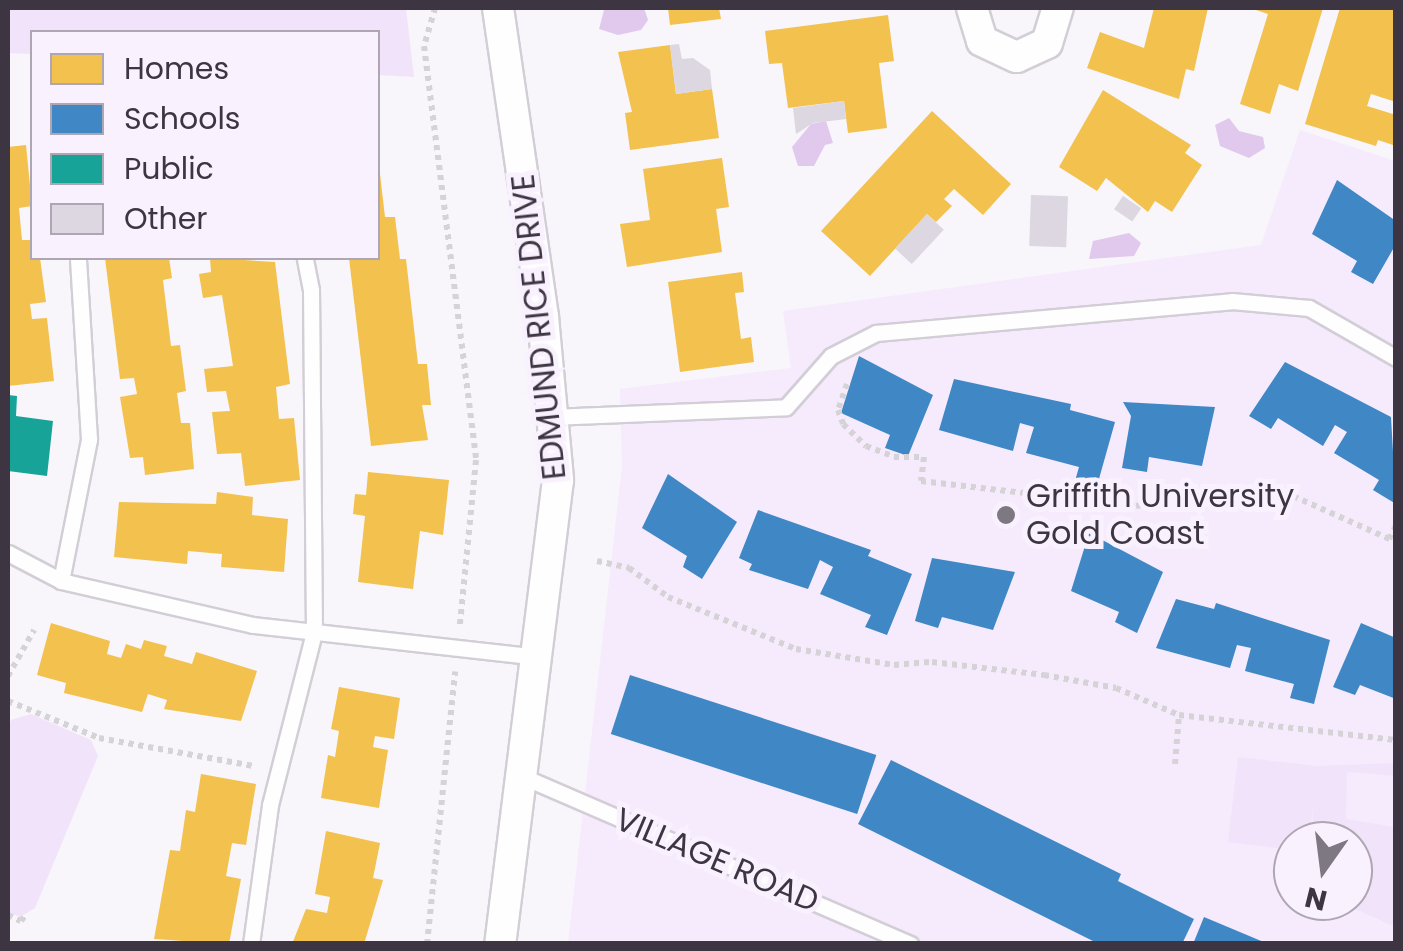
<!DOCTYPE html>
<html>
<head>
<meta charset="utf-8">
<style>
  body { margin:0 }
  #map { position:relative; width:1403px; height:951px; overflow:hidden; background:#f8f5fb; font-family:Poppins,sans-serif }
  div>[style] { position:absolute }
  .built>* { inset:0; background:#f6eafd }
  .green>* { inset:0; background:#f1e4fa }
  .water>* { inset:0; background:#e0c9ed }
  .homes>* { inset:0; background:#f2c14e }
  .schools>* { inset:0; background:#3f88c5; transform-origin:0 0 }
  .public>* { inset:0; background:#17a398 }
  .building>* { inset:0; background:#dcd7e0; transform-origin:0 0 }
  .path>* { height:6px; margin-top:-3px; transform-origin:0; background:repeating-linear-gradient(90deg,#d6d3d7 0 5px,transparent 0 10px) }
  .roads { filter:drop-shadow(2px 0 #d3ced6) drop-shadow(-2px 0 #d3ced6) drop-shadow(0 2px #d3ced6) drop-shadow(0 -2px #d3ced6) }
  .service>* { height:15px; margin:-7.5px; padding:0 7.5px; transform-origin:7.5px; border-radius:7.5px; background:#fefefe }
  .minor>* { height:30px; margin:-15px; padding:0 15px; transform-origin:15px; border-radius:15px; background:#fefefe }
  .dots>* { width:28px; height:28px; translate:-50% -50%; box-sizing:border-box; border:5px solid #f9f2fe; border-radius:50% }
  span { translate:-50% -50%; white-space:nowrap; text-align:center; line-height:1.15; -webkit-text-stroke:10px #f9f2fe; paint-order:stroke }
  .street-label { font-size:32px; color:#3d3541 }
  .poi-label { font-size:32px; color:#3d3541 }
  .left { translate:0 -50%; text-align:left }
  .frame { position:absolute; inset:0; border:10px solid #3d3541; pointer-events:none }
  .legend { position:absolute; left:30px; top:30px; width:350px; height:230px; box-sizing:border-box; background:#f9f2fe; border:2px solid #aea6b2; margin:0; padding:12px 18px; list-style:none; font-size:30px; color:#3d3541 }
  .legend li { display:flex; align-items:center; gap:20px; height:50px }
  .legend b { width:50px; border:2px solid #aea6b2 }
  .north { position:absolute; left:1273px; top:821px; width:100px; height:100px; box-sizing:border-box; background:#f9f2fe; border:2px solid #aea6b2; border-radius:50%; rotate:194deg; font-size:28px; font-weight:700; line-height:40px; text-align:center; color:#3d3541 }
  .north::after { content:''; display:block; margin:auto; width:35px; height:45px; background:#7e7882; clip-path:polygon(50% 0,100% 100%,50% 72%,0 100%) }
</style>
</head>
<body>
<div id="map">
  <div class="built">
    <div style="clip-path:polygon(evenodd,1300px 130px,1395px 161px,1395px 943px,568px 944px,622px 467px,620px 389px,791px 368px,783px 311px,1261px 245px,1300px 130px,1293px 841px,1353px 841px,1353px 901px,1293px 901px,1293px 841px)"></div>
  </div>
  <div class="green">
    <div style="clip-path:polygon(8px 8px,406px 8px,414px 77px,378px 75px,378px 32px,32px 32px,32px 54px,8px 53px)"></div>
    <div style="clip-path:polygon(31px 714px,91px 740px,98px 756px,35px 908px,20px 917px,8px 912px,8px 730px,11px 720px)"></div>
    <div style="clip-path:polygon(1238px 757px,1317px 766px,1395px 763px,1395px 776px,1347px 772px,1346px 819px,1395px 827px,1395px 927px,1338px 901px,1353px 901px,1353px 841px,1311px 841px,1314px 803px,1308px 841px,1293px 841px,1293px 850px,1228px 842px)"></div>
  </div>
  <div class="water">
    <div style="clip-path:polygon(644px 8px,648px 20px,641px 30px,618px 35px,599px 29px,604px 10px)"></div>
    <div style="clip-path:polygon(1229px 118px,1239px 131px,1263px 137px,1265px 148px,1249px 158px,1220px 146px,1215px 125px)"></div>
    <div style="clip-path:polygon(826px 121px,833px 143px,825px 145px,814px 166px,798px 166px,792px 147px,811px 124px)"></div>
    <div style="clip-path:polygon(1129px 233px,1141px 243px,1134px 256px,1089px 259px,1093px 241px)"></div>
  </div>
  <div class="homes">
    <div style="clip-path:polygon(668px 8px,719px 8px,721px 19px,670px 25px)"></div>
    <div style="clip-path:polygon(1154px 8px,1208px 8px,1194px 71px,1186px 69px,1179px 99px,1087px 68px,1100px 32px,1144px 48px)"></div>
    <div style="clip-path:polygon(1250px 8px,1323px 8px,1298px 91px,1279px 84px,1270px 114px,1240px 104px,1268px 14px)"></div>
    <div style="clip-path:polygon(1340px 8px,1396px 9px,1396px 102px,1371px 94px,1367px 106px,1396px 115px,1396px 146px,1378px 140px,1376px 146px,1305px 124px)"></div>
    <div style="clip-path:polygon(888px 15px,894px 61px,879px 63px,887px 128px,848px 133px,844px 101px,788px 108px,782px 63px,769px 64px,765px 31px)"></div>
    <div style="clip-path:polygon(670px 45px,676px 94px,712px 89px,719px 138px,630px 150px,625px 113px,632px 112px,618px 52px)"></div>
    <div style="clip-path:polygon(1103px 90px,1191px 145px,1185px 153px,1202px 165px,1172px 212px,1155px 201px,1148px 212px,1106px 178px,1097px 191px,1059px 167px)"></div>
    <div style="clip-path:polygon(932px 111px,1011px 184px,983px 215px,954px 189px,944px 199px,952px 206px,936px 222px,927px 214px,870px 276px,821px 231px)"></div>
    <div style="clip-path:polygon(26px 145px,32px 206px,19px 208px,22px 240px,32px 240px,32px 258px,40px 258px,46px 302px,30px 304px,32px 319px,47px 318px,54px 381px,8px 386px,8px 147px)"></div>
    <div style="clip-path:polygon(722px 158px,729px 207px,716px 209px,722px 252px,627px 267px,620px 224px,650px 220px,643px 169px)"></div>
    <div style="clip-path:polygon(380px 174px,385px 217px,395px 217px,400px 259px,406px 259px,418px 364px,427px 364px,431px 405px,422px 405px,428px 440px,371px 446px,349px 258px,378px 258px)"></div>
    <div style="clip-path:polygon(105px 258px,169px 258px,172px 278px,163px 280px,171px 346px,180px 345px,186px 391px,177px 393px,181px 423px,190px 423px,194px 469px,145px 475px,143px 457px,130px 458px,120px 397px,137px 394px,134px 378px,120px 379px)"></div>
    <div style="clip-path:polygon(210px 258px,275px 262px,290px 384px,276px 387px,279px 419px,294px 418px,300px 480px,245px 486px,241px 453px,217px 454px,212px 412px,230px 411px,226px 391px,207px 392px,204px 369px,233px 366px,222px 295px,203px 298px,199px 274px,211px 272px)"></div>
    <div style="clip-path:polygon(742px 272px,744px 292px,735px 293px,741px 339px,751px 337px,754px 362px,680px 372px,668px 282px)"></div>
    <div style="clip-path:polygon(368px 472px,449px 480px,443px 535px,420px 531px,413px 589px,358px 582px,365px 516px,353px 514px,355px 494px,366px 495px)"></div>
    <div style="clip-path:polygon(217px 492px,253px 497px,252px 515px,288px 519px,284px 572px,221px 567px,222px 554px,188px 551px,187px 564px,114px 557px,119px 502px,216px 504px)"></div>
    <div style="clip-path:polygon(51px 623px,110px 641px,107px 654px,121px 658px,126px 644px,141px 649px,144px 640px,167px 646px,164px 656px,192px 664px,196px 652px,257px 671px,241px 721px,164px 709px,167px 700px,148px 694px,142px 712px,64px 693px,66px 683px,37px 675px)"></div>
    <div style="clip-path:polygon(339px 687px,400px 698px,394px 739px,375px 736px,373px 747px,388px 750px,379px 808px,321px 798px,328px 755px,335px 757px,339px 731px,331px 729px)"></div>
    <div style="clip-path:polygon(201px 774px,256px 784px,246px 845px,232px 843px,226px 876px,241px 879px,229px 944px,154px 939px,170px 850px,180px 851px,186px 810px,195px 812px)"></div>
    <div style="clip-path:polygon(326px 831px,380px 843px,373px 878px,383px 880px,364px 944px,292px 944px,306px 909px,327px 913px,330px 897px,315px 894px)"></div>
  </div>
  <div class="schools">
    <div style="clip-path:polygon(1337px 180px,1396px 221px,1396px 244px,1373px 284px,1351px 272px,1357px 261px,1312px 234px)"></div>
    <div style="clip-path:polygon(859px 356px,933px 395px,908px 456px,885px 448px,890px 435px,841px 413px)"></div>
    <div style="clip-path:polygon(1285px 362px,1391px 417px,1396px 504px,1373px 490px,1379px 480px,1334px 453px,1347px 432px,1335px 425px,1323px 446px,1278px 418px,1271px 429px,1249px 416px)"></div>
    <div style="clip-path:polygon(954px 379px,1071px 404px,1070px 410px,1115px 422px,1097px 486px,1075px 481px,1079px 467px,1026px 453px,1034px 427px,1020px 423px,1013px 451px,939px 430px)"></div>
    <div style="clip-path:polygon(1123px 402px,1215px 407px,1202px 466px,1149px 457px,1147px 472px,1122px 468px,1131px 416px)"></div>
    <div style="clip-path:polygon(668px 474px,737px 522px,702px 579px,683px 567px,687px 556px,642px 528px)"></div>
    <div style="clip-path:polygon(758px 510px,871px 550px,868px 556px,912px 574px,887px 635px,865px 627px,871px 615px,820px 594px,833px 567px,820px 560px,808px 589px,749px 570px,752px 564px,739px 558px)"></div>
    <div style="clip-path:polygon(1089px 533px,1163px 572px,1137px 633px,1115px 622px,1119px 612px,1071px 591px)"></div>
    <div style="clip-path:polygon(932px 558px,1015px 572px,993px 630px,942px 617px,938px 628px,915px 621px)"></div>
    <div style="clip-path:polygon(1176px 599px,1214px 609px,1216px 603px,1330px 640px,1314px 704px,1290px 698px,1294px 684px,1245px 671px,1251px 648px,1237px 645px,1230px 668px,1156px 648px)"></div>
    <div style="clip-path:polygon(1361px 623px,1396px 638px,1396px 699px,1360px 685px,1355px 695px,1333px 687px)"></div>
    <div style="left:630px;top:675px;width:259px;height:62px;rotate:18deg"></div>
    <div style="clip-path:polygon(891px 760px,1121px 874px,1118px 881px,1194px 919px,1182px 944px,1099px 944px,858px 824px)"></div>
    <div style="clip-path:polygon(1204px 917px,1266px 943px,1266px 944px,1193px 944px)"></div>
  </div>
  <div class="public">
    <div style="clip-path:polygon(8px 395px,17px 396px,16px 416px,53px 421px,47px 476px,8px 471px)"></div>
  </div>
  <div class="building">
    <div style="clip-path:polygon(679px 44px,682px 59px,693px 58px,710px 70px,712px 89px,676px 94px,670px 45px)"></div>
    <div style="clip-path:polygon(844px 101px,846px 119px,813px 123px,796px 134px,793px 108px)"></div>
    <div style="left:1031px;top:195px;width:37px;height:51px;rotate:2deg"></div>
    <div style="left:1123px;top:196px;width:22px;height:16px;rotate:34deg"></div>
    <div style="left:927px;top:214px;width:23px;height:47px;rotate:43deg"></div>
  </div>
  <div class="path">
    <div style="left:435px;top:8px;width:40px;rotate:106deg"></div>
    <div style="left:424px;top:46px;width:417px;rotate:82.8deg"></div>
    <div style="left:476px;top:460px;width:165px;rotate:95.6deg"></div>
    <div style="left:847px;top:384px;width:28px;rotate:109deg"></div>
    <div style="left:838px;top:410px;width:15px;rotate:70deg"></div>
    <div style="left:843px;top:424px;width:32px;rotate:44deg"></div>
    <div style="left:866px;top:446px;width:30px;rotate:21deg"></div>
    <div style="left:894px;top:457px;width:30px"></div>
    <div style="left:924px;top:457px;width:24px;rotate:97deg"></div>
    <div style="left:921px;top:481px;width:216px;rotate:6.6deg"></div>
    <div style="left:1136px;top:506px;width:132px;rotate:-9.6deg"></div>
    <div style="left:1266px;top:484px;width:142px;rotate:24deg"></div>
    <div style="left:1389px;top:539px;width:15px;rotate:-62deg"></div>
    <div style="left:597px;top:561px;width:33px;rotate:12deg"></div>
    <div style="left:629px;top:568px;width:49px;rotate:36.6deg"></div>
    <div style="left:668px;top:597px;width:138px;rotate:22.1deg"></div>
    <div style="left:796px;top:649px;width:99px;rotate:9.3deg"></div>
    <div style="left:894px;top:665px;width:38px;rotate:-5deg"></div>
    <div style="left:932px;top:662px;width:113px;rotate:6.6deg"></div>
    <div style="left:1044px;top:675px;width:73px;rotate:10.2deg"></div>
    <div style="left:1116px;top:688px;width:69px;rotate:23.2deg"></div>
    <div style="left:8px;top:676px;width:53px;rotate:-60.5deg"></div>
    <div style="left:8px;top:701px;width:98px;rotate:22.1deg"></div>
    <div style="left:99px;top:738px;width:157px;rotate:10.3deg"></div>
    <div style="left:1175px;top:764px;width:49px;rotate:-85.3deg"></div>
    <div style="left:1179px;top:715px;width:218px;rotate:6.6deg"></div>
    <div style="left:8px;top:915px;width:14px;rotate:25deg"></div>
    <div style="left:21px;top:921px;width:10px;rotate:-53deg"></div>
    <div style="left:427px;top:944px;width:274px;rotate:-84.1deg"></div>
  </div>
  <div class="roads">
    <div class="service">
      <div style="left:552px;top:417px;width:234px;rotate:-2.4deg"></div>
      <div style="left:786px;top:407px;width:68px;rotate:-48.6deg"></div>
      <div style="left:831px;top:356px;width:51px;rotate:-27.1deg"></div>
      <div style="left:876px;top:333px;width:357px;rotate:-5.1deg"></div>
      <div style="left:1232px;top:301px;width:77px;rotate:5.2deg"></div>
      <div style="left:1309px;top:308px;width:100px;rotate:29.9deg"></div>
      <div style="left:8px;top:553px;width:60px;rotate:27.8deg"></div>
      <div style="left:61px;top:581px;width:197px;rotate:12.9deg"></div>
      <div style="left:253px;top:625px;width:289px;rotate:6.4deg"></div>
      <div style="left:61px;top:581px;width:145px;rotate:-78.8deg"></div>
      <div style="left:89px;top:439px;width:181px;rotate:-93.5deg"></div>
      <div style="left:524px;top:777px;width:421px;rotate:23.4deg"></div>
      <div style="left:251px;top:944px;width:140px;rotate:-82.2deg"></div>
      <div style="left:270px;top:805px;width:179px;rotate:-75.7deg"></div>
      <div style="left:314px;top:632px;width:342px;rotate:-90.5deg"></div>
      <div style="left:311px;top:290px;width:33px;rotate:-101deg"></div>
    </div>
    <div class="minor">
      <div style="left:498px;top:8px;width:312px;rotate:81.7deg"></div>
      <div style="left:543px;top:317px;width:164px;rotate:84.7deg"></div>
      <div style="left:558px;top:480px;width:468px;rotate:97.1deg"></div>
      <div style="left:972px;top:8px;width:34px;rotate:73deg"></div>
      <div style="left:982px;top:41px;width:38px;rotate:25deg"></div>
      <div style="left:1017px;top:57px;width:33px;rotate:-25deg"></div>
      <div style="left:1047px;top:43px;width:37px;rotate:-73deg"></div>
    </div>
  </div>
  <div class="dots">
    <div style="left:1006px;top:515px;background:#7e7882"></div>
  </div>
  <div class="street-label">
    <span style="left:539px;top:327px;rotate:-96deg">EDMUND RICE DRIVE</span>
    <span style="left:717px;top:860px;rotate:23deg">VILLAGE ROAD</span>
  </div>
  <div class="poi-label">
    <span class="left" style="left:1026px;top:515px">Griffith University<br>Gold Coast</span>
  </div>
  <div class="frame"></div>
  <ul class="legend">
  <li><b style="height:28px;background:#f2c14e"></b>Homes</li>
  <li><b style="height:28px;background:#3f88c5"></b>Schools</li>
  <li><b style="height:28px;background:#17a398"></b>Public</li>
  <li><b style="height:28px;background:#dcd7e0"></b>Other</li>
  </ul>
  <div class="north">N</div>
</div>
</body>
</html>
